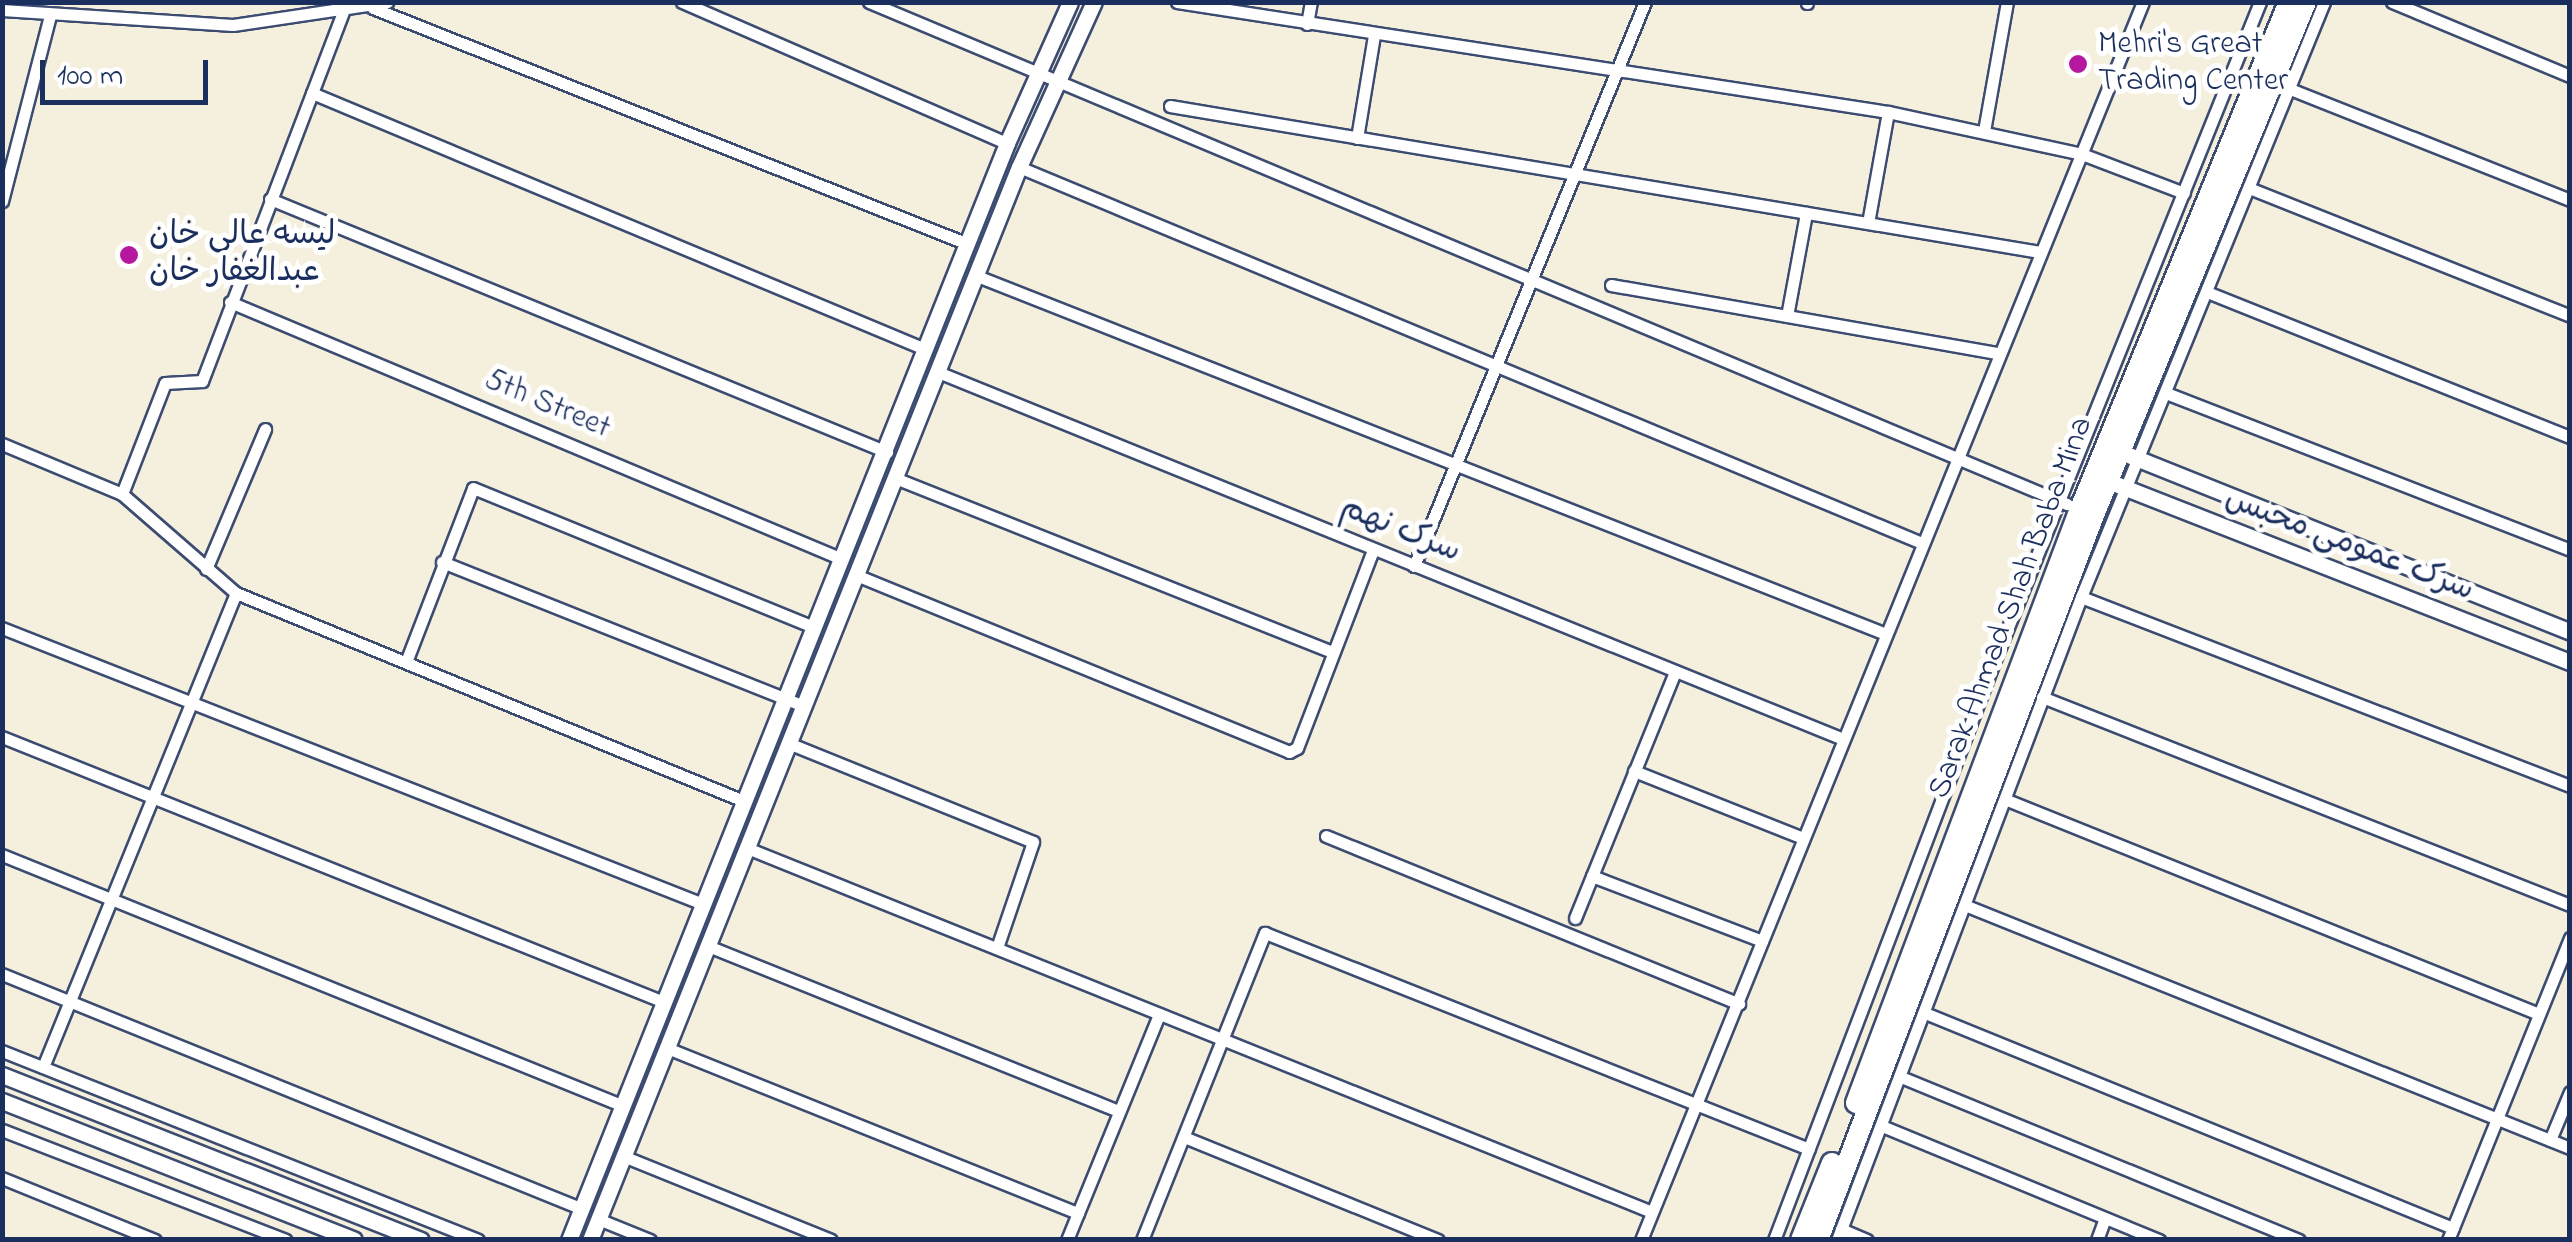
<!DOCTYPE html>
<html>
<head>
<meta charset="utf-8">
<style>
  body { margin:0 }
  #map { position:relative; width:2572px; height:1242px; overflow:hidden; background:#f5efde; font-family:"Indie Flower","Playpen Sans Arabic",sans-serif }
  div>[style] { position:absolute }
  .roads { filter:drop-shadow(2px 0 #3c4c71) drop-shadow(-2px 0 #3c4c71) drop-shadow(0 2px #3c4c71) drop-shadow(0 -2px #3c4c71) }
  .street>* { height:11px; margin:-5.5px; padding:0 5.5px; transform-origin:5.5px; border-radius:5.5px; background:#fff }
  .secondary>* { height:15px; margin:-7.5px; padding:0 7.5px; transform-origin:7.5px; border-radius:7.5px; background:#fff }
  .highway>* { height:20px; margin:-10px; padding:0 10px; transform-origin:10px; border-radius:10px; background:#fff }
  .dots>* { width:28px; height:28px; translate:-50% -50%; box-sizing:border-box; border:5px solid #fff; border-radius:50% }
  span { translate:-50% -50%; white-space:nowrap; text-align:center; line-height:1.15; -webkit-text-stroke:10px #fff; paint-order:stroke }
  .poi-label { font-size:32px; color:#1b2f5e }
  .left { translate:0 -50%; text-align:left }
  .street-label { font-size:32px; color:#1b2f5e }
  .frame { position:absolute; inset:0; border:5px solid #1b2f5e; pointer-events:none }
  .scale { position:absolute; left:40px; top:60px; width:168px; height:45px; box-sizing:border-box; border:5px solid #1b2f5e; border-top:0; padding-left:12px; font-size:30px; line-height:35px; white-space:nowrap; color:#1b2f5e; -webkit-text-stroke:8px #fff; paint-order:stroke }
</style>
</head>
<body>
<div id="map">
  <div class="roads">
    <div class="street">
      <div style="left:682px;top:2px;width:354px;rotate:23.5deg"></div>
      <div style="left:869px;top:2px;width:1299px;rotate:22.74deg"></div>
      <div style="left:1177px;top:2px;width:719px;rotate:8.79deg"></div>
      <div style="left:1888px;top:112px;width:198px;rotate:12.2deg"></div>
      <div style="left:2082px;top:154px;width:109px;rotate:20.9deg"></div>
      <div style="left:1807px;top:2px;width:1px;rotate:90deg"></div>
      <div style="left:2392px;top:2px;width:193px;rotate:22.6deg"></div>
      <div style="left:373px;top:8px;width:640px;rotate:21.64deg"></div>
      <div style="left:2px;top:10px;width:231px;rotate:3.7deg"></div>
      <div style="left:233px;top:25px;width:156px;rotate:-8.5deg"></div>
      <div style="left:343px;top:12px;width:395px;rotate:110.9deg"></div>
      <div style="left:202px;top:381px;width:37px;rotate:177deg"></div>
      <div style="left:165px;top:383px;width:119px;rotate:111.2deg"></div>
      <div style="left:122px;top:494px;width:151px;rotate:41deg"></div>
      <div style="left:236px;top:593px;width:551px;rotate:22.28deg"></div>
      <div style="left:1307px;top:24px;width:22px;rotate:-80deg"></div>
      <div style="left:2290px;top:89px;width:301px;rotate:21.6deg"></div>
      <div style="left:312px;top:93px;width:664px;rotate:22.67deg"></div>
      <div style="left:1170px;top:106px;width:882px;rotate:9.53deg"></div>
      <div style="left:1984px;top:131px;width:131px;rotate:-79.9deg"></div>
      <div style="left:1357px;top:138px;width:104px;rotate:-80.6deg"></div>
      <div style="left:1019px;top:167px;width:978px;rotate:22.61deg"></div>
      <div style="left:2249px;top:188px;width:346px;rotate:21.7deg"></div>
      <div style="left:270px;top:199px;width:667px;rotate:22.3deg"></div>
      <div style="left:2px;top:201px;width:192px;rotate:-75.5deg"></div>
      <div style="left:1868px;top:223px;width:113px;rotate:-79.8deg"></div>
      <div style="left:977px;top:276px;width:977px;rotate:21.5deg"></div>
      <div style="left:1611px;top:285px;width:393px;rotate:10deg"></div>
      <div style="left:2207px;top:292px;width:391px;rotate:21.8deg"></div>
      <div style="left:230px;top:302px;width:664px;rotate:22.78deg"></div>
      <div style="left:1787px;top:316px;width:105px;rotate:-79.5deg"></div>
      <div style="left:938px;top:372px;width:977px;rotate:22.07deg"></div>
      <div style="left:2166px;top:393px;width:433px;rotate:21.2deg"></div>
      <div style="left:2px;top:444px;width:130px;rotate:22.6deg"></div>
      <div style="left:895px;top:478px;width:471px;rotate:21.7deg"></div>
      <div style="left:442px;top:562px;width:389px;rotate:21.7deg"></div>
      <div style="left:1414px;top:566px;width:609px;rotate:-67.73deg"></div>
      <div style="left:206px;top:569px;width:152px;rotate:-67.1deg"></div>
      <div style="left:856px;top:575px;width:468px;rotate:22.2deg"></div>
      <div style="left:1289px;top:752px;width:9px;rotate:-27deg"></div>
      <div style="left:1297px;top:748px;width:212px;rotate:-69deg"></div>
      <div style="left:2081px;top:597px;width:524px;rotate:21.13deg"></div>
      <div style="left:2px;top:628px;width:753px;rotate:21.49deg"></div>
      <div style="left:406px;top:662px;width:186px;rotate:-68.9deg"></div>
      <div style="left:473px;top:488px;width:368px;rotate:22.2deg"></div>
      <div style="left:2042px;top:697px;width:567px;rotate:21.5deg"></div>
      <div style="left:2px;top:737px;width:713px;rotate:21.82deg"></div>
      <div style="left:788px;top:743px;width:264px;rotate:22deg"></div>
      <div style="left:1033px;top:842px;width:112px;rotate:108.8deg"></div>
      <div style="left:1634px;top:771px;width:182px;rotate:21.6deg"></div>
      <div style="left:2007px;top:800px;width:573px;rotate:21.91deg"></div>
      <div style="left:1326px;top:836px;width:446px;rotate:22.1deg"></div>
      <div style="left:747px;top:848px;width:975px;rotate:21.91deg"></div>
      <div style="left:2px;top:855px;width:668px;rotate:21.99deg"></div>
      <div style="left:1592px;top:876px;width:182px;rotate:20.9deg"></div>
      <div style="left:1967px;top:906px;width:650px;rotate:21.87deg"></div>
      <div style="left:1575px;top:918px;width:266px;rotate:-67.9deg"></div>
      <div style="left:708px;top:946px;width:443px;rotate:21.9deg"></div>
      <div style="left:2px;top:974px;width:624px;rotate:22.04deg"></div>
      <div style="left:1925px;top:1013px;width:570px;rotate:22.16deg"></div>
      <div style="left:667px;top:1048px;width:443px;rotate:21.9deg"></div>
      <div style="left:2px;top:1051px;width:512px;rotate:21.66deg"></div>
      <div style="left:43px;top:1067px;width:512px;rotate:-67.85deg"></div>
      <div style="left:1901px;top:1077px;width:430px;rotate:22.3deg"></div>
      <div style="left:1882px;top:1126px;width:300px;rotate:22.4deg"></div>
      <div style="left:2px;top:1130px;width:304px;rotate:21.2deg"></div>
      <div style="left:1184px;top:1137px;width:274px;rotate:22.1deg"></div>
      <div style="left:2550px;top:1140px;width:52px;rotate:-67.4deg"></div>
      <div style="left:623px;top:1156px;width:224px;rotate:22deg"></div>
      <div style="left:2px;top:1178px;width:165px;rotate:22.1deg"></div>
      <div style="left:598px;top:1219px;width:56px;rotate:22deg"></div>
      <div style="left:1841px;top:1229px;width:28px;rotate:23deg"></div>
      <div style="left:1067px;top:1240px;width:244px;rotate:-67.8deg"></div>
      <div style="left:1142px;top:1240px;width:331px;rotate:-68.2deg"></div>
      <div style="left:1265px;top:933px;width:585px;rotate:21.66deg"></div>
      <div style="left:1641px;top:1240px;width:1336px;rotate:-67.93deg"></div>
      <div style="left:1774px;top:1240px;width:618px;rotate:-69.16deg"></div>
      <div style="left:1994px;top:662px;width:712px;rotate:-68.05deg"></div>
      <div style="left:1837px;top:1240px;width:688px;rotate:-69.22deg"></div>
      <div style="left:2081px;top:597px;width:643px;rotate:-67.78deg"></div>
      <div style="left:2097px;top:1240px;width:23px;rotate:-70deg"></div>
      <div style="left:2448px;top:1240px;width:326px;rotate:-68deg"></div>
    </div>
    <div class="secondary">
      <div style="left:2121px;top:452px;width:484px;rotate:21.8deg"></div>
      <div style="left:2108px;top:481px;width:496px;rotate:21.4deg"></div>
      <div style="left:2px;top:1075px;width:450px;rotate:21.5deg"></div>
      <div style="left:2px;top:1101px;width:378px;rotate:21.5deg"></div>
      <div style="left:569px;top:1240px;width:1181px;rotate:-68.23deg"></div>
      <div style="left:1007px;top:143px;width:154px;rotate:-65.9deg"></div>
      <div style="left:590px;top:1240px;width:1156px;rotate:-68.21deg"></div>
      <div style="left:1019px;top:167px;width:181px;rotate:-65.6deg"></div>
    </div>
    <div class="highway">
      <div style="left:1856px;top:1103px;width:635px;rotate:-69.34deg"></div>
      <div style="left:2080px;top:509px;width:548px;rotate:-67.6deg"></div>
      <div style="left:1801px;top:1240px;width:83px;rotate:-68.1deg"></div>
      <div style="left:1818px;top:1240px;width:776px;rotate:-69.16deg"></div>
      <div style="left:2094px;top:515px;width:555px;rotate:-67.55deg"></div>
    </div>
  </div>
  <div class="dots">
    <div style="left:2078px;top:64px;background:#b5179e"></div>
    <div style="left:129px;top:255px;background:#b5179e"></div>
  </div>
  <div class="poi-label">
    <span class="left" style="left:2098px;top:64px">Mehri's Great<br>Trading Center</span>
    <span class="left" style="left:149px;top:255px">لیسه عالی خان<br>عبدالغفار خان</span>
  </div>
  <div class="street-label">
    <span style="left:547px;top:405px;rotate:23deg">5th Street</span>
    <span style="left:1400px;top:531px;rotate:22deg">سرک نهم</span>
    <span style="left:2349px;top:546px;rotate:21deg">سرک عمومی محبس</span>
    <span style="left:2012px;top:608px;rotate:-69deg">Sarak Ahmad Shah Baba Mina</span>
  </div>
  <div class="frame"></div>
  <div class="scale">100 m</div>
</div>
</body>
</html>
